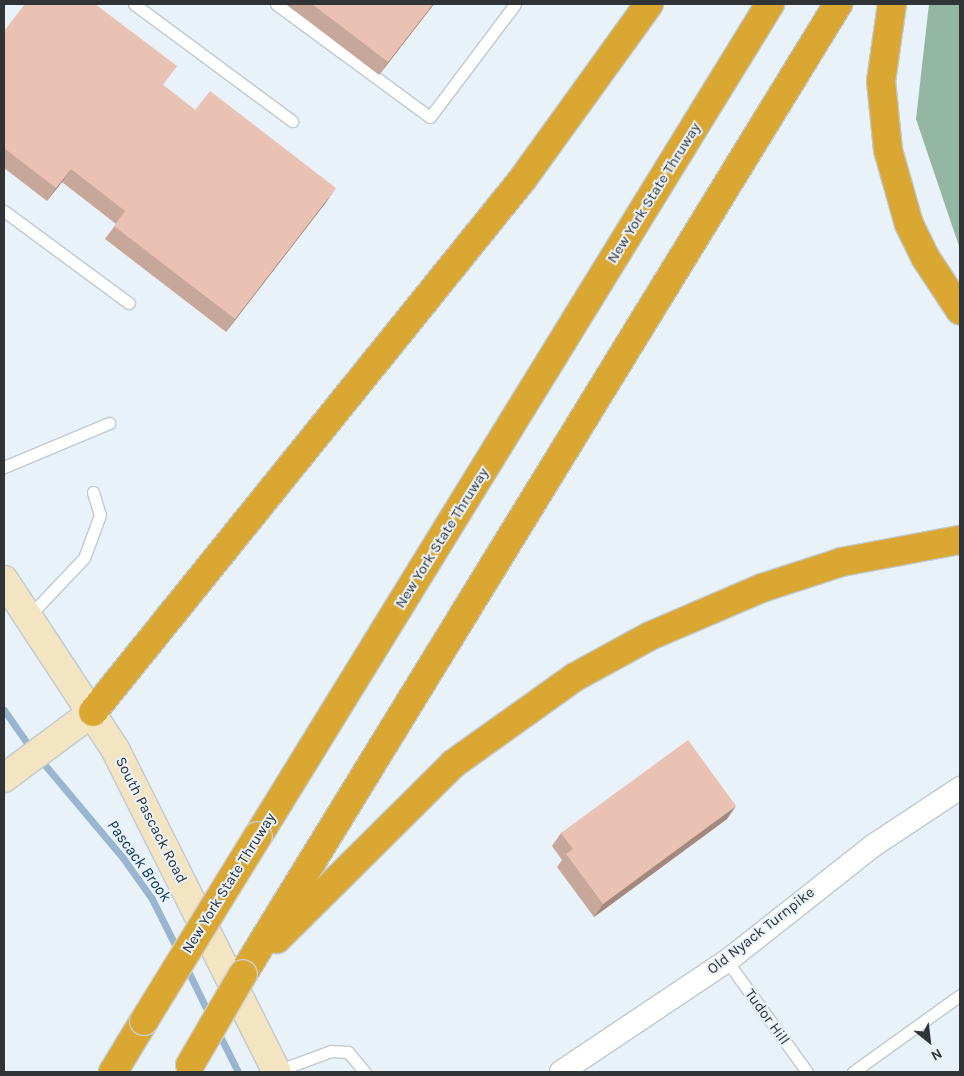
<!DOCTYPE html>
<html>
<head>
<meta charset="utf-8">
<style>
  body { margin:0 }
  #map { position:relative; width:964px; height:1076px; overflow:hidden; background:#e9f1f9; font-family:Karla,sans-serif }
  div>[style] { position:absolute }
  .forest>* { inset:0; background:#93b7a3 }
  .stream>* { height:7px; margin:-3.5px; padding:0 3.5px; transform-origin:3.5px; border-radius:3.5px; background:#9ab5d0 }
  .roads { filter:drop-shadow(1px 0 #c0c9d0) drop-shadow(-1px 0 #c0c9d0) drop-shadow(0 1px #c0c9d0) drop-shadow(0 -1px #c0c9d0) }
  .lane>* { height:11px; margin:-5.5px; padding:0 5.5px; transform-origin:5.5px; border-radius:5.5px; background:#fff }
  .street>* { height:22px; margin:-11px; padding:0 11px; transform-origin:11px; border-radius:11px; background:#fff }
  .secondary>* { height:28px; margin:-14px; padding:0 14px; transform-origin:14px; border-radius:14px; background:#f4e5c2 }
  .highway>* { height:28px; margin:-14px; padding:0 14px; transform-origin:14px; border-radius:14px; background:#d9a732 }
  .bridges { filter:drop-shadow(1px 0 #cececf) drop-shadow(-1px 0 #cececf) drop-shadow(0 1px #cececf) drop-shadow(0 -1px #cececf) }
  .highway-bridge>* { height:28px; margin:-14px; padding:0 14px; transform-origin:14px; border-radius:14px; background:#d9a732 }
  .wall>* { inset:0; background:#c8a79b }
  .shaded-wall>* { inset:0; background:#a3887e }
  .building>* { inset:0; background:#e9c2b4 }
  span { translate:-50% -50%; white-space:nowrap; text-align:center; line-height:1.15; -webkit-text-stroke:4px #e9f1f9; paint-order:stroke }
  .street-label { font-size:15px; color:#313437 }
  .water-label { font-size:16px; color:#043155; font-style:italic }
  .frame { position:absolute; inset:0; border:5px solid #313437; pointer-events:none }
  .north { position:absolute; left:904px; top:1016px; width:50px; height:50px; -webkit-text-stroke:4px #e9f1f9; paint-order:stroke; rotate:151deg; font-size:14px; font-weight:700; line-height:20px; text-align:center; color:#313437 }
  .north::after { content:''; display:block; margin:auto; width:18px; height:22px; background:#313437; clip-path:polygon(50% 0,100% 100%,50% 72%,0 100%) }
</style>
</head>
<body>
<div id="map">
  <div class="forest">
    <div style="clip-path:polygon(929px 4px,960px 4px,960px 249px,916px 119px)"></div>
  </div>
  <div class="stream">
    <div style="left:4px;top:710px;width:49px;rotate:55deg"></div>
    <div style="left:39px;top:758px;width:131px;rotate:50deg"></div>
    <div style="left:123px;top:858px;width:50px;rotate:54.7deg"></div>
    <div style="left:152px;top:899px;width:58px;rotate:63.4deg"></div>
    <div style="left:185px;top:965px;width:57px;rotate:63.9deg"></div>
    <div style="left:217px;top:1030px;width:47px;rotate:63.4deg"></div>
  </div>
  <div class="roads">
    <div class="lane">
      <div style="left:134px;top:4px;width:197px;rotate:36.5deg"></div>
      <div style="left:276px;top:4px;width:191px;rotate:36.3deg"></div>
      <div style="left:430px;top:117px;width:141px;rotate:-53deg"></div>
      <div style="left:4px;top:211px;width:155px;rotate:36.4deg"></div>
      <div style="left:4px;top:467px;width:114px;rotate:-22.7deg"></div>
      <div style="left:28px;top:617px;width:81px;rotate:-46.5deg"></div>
      <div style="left:84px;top:558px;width:46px;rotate:-69.6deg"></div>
      <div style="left:100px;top:515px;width:24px;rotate:-107deg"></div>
      <div style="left:727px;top:961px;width:137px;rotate:54.2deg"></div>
      <div style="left:277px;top:1071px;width:58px;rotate:-20.3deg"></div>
      <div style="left:331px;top:1051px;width:17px;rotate:3deg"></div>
      <div style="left:348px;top:1052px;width:26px;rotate:50deg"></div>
      <div style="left:853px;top:1072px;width:132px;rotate:-35.7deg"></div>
    </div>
    <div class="street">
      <div style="left:561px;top:1072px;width:200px;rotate:-33.8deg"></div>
      <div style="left:727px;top:961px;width:187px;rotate:-38.3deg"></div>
      <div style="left:874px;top:845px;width:103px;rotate:-33.5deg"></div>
    </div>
    <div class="secondary">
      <div style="left:4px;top:580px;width:202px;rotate:56.7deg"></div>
      <div style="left:115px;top:749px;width:361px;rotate:63.4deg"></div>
      <div style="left:4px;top:778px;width:111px;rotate:-36.6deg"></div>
    </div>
    <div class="highway">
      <div style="left:892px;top:4px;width:78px;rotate:98.1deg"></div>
      <div style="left:881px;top:81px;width:69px;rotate:84.2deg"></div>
      <div style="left:888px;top:150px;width:77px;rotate:74.2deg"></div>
      <div style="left:909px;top:224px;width:37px;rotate:64deg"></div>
      <div style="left:925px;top:257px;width:64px;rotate:56.6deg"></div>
      <div style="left:93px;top:712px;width:683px;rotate:-51.12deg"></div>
      <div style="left:522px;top:180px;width:217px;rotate:-54.2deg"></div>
      <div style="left:258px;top:836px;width:977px;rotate:-58.39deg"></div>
      <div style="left:277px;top:939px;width:248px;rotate:-44.8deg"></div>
      <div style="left:453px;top:764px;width:150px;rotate:-35.5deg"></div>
      <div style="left:575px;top:677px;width:85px;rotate:-28.7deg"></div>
      <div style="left:650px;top:636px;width:122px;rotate:-23.2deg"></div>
      <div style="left:762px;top:588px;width:84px;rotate:-18deg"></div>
      <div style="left:842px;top:562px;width:120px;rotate:-10.6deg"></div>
      <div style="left:243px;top:974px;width:1138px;rotate:-58.47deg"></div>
      <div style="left:113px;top:1072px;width:60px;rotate:-58.7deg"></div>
    </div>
  </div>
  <div class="bridges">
    <div class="highway-bridge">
      <div style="left:144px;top:1021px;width:217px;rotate:-58.4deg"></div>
      <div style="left:190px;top:1065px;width:105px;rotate:-59.8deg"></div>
    </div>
  </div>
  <div class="wall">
    <div style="clip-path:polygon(286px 4px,434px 4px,379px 75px)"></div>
    <div style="clip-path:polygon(4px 31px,163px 85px,195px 110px,327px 201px,226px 332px,105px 239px,116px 224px,62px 182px,47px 201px,4px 168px)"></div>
    <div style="clip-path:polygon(727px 819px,594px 917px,557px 867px,562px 860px,552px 846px,561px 833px)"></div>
  </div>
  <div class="shaded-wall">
    <div style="clip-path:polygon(433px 4px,434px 4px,379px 75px,388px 62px)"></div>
    <div style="clip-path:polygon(71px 169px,62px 182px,47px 201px,56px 188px)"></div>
    <div style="clip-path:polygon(336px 188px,327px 201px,226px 332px,235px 319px)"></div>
    <div style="clip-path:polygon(736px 806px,727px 819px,594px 917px,603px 904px)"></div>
  </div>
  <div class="building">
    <div style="clip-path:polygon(25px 4px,95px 4px,177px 66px,163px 85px,195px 110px,210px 91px,336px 188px,235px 319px,114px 226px,125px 211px,71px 169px,56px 188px,4px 148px,4px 31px)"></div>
    <div style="clip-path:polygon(312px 4px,433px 4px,388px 62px)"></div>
    <div style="clip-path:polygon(688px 740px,736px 806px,603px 904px,566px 854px,573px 849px,561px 833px)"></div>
  </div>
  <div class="street-label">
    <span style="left:654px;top:193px;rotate:-58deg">New York State Thruway</span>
    <span style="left:442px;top:538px;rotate:-58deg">New York State Thruway</span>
    <span style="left:151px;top:820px;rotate:63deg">South Pascack Road</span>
    <span style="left:229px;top:883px;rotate:-58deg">New York State Thruway</span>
    <span style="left:761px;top:931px;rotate:-38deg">Old Nyack Turnpike</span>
    <span style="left:767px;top:1017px;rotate:54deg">Tudor Hill</span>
  </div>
  <div class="water-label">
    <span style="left:139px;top:861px;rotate:54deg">Pascack Brook</span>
  </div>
  <div class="frame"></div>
  <div class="north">N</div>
</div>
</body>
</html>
